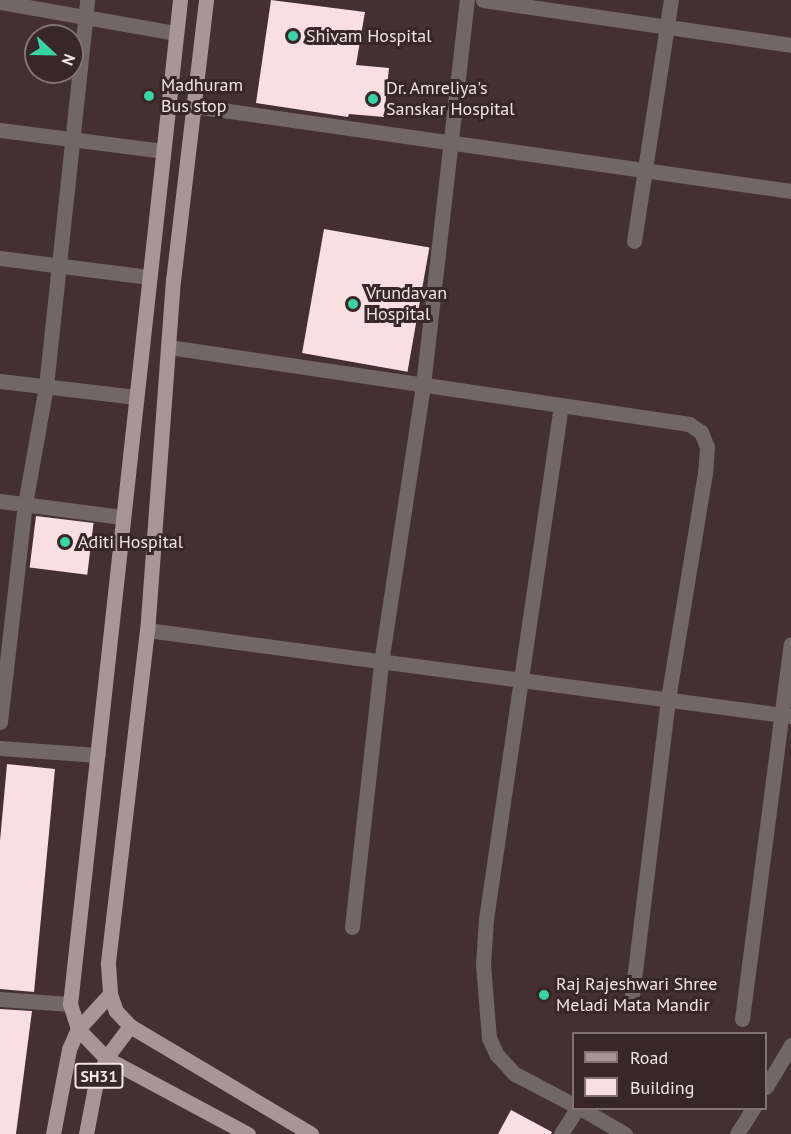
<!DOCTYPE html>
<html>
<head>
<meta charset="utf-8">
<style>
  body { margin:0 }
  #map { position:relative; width:791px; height:1134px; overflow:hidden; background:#443031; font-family:"PT Sans",sans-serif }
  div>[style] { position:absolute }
  .building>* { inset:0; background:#f9dfdf; transform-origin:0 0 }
  .minor>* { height:15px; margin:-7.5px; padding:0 7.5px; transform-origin:7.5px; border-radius:7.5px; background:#716767 }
  .major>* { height:15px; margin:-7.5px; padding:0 7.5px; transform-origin:7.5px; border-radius:7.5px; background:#aa9595 }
  .dots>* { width:16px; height:16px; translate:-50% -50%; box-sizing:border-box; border:3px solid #392627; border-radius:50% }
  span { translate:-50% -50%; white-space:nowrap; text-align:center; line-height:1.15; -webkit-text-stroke:6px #392627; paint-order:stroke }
  .shield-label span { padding:2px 4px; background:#392627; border:2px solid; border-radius:4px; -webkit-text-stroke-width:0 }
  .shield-label { font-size:16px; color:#f1e4e4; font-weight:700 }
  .poi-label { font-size:18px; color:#f1e4e4 }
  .left { translate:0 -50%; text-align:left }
  .legend { position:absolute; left:572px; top:1032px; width:195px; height:78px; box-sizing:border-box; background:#392627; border:2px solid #837273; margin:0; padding:8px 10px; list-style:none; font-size:18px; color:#f1e4e4 }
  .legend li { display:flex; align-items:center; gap:12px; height:30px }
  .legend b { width:30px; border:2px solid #837273 }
  .north { position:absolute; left:24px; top:24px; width:60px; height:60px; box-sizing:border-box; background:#392627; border:2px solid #837273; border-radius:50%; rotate:112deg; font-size:16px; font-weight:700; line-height:24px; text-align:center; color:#f1e4e4 }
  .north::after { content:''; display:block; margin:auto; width:21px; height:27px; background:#39d4a5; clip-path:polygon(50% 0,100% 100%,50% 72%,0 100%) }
</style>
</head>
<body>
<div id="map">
  <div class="building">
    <div style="clip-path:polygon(271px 0,365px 12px,356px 65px,389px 68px,384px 117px,349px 114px,348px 117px,256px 103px)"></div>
    <div style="left:324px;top:229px;width:107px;height:126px;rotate:10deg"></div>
    <div style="left:36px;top:516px;width:58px;height:52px;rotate:7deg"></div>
    <div style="clip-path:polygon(7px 764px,55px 769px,34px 992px,0 989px,0 841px)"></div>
    <div style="clip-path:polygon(0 1009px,32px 1011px,16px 1134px,0 1134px)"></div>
    <div style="clip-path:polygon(511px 1110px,552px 1132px,551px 1134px,498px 1134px)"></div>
  </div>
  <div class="minor">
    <div style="left:483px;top:0;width:311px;rotate:8.3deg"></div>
    <div style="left:0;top:2px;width:179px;rotate:10deg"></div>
    <div style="left:194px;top:106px;width:603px;rotate:8.1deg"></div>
    <div style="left:0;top:130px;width:164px;rotate:7.3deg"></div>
    <div style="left:634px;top:241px;width:244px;rotate:-81.3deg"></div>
    <div style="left:0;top:258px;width:150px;rotate:7.3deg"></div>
    <div style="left:169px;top:347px;width:526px;rotate:8.42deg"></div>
    <div style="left:689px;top:424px;width:14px;rotate:34deg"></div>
    <div style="left:701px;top:432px;width:16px;rotate:68deg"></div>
    <div style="left:707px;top:447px;width:26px;rotate:94deg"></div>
    <div style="left:705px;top:473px;width:229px;rotate:99.3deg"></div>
    <div style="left:668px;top:699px;width:298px;rotate:96.9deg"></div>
    <div style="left:0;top:381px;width:137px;rotate:6.7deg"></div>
    <div style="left:561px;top:405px;width:519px;rotate:98.3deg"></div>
    <div style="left:486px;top:919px;width:45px;rotate:93.8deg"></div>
    <div style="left:483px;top:964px;width:74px;rotate:85.4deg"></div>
    <div style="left:489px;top:1038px;width:19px;rotate:65deg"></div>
    <div style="left:497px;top:1055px;width:26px;rotate:47deg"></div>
    <div style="left:515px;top:1074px;width:67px;rotate:27.7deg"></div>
    <div style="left:0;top:501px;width:123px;rotate:7.5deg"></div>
    <div style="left:147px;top:630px;width:650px;rotate:7.61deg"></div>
    <div style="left:0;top:722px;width:219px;rotate:-83.5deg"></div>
    <div style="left:25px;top:504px;width:120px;rotate:-79.9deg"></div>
    <div style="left:46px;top:386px;width:388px;rotate:-83.9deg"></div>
    <div style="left:0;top:748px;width:98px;rotate:4.1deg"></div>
    <div style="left:352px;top:927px;width:266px;rotate:-83.7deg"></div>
    <div style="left:381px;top:663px;width:281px;rotate:-81.4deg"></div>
    <div style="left:423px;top:385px;width:388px;rotate:-83.5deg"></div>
    <div style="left:0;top:999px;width:70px;rotate:4.1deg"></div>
    <div style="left:742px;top:1019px;width:378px;rotate:-82.6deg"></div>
    <div style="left:766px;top:1087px;width:49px;rotate:-59.2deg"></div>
    <div style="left:580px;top:1108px;width:52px;rotate:30deg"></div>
    <div style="left:561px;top:1134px;width:31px;rotate:-58deg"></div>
    <div style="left:737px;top:1134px;width:31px;rotate:-58deg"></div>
  </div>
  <div class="major">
    <div style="left:180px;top:0;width:1010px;rotate:96.25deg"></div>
    <div style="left:70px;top:1004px;width:26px;rotate:72deg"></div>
    <div style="left:78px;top:1029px;width:40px;rotate:46deg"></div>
    <div style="left:106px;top:1058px;width:161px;rotate:28.2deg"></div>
    <div style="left:206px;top:0;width:281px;rotate:96.7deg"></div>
    <div style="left:173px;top:279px;width:352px;rotate:94.2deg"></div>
    <div style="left:147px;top:630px;width:336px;rotate:96.7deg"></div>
    <div style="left:108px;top:964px;width:30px;rotate:86deg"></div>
    <div style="left:110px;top:994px;width:18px;rotate:71deg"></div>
    <div style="left:116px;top:1011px;width:21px;rotate:47deg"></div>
    <div style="left:130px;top:1026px;width:211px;rotate:30.8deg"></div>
    <div style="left:53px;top:1134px;width:86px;rotate:-79.3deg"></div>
    <div style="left:69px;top:1049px;width:22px;rotate:-66deg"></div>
    <div style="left:78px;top:1029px;width:47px;rotate:-47.6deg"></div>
    <div style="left:86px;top:1134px;width:48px;rotate:-79.2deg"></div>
    <div style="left:95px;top:1087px;width:31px;rotate:-69deg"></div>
    <div style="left:106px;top:1058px;width:40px;rotate:-53deg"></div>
  </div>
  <div class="dots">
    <div style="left:293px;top:36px;background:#39d4a5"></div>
    <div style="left:149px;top:96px;background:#39d4a5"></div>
    <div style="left:373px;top:99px;background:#39d4a5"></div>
    <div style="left:353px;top:304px;background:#39d4a5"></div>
    <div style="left:65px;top:542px;background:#39d4a5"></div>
    <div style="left:544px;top:995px;background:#39d4a5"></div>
  </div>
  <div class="shield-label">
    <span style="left:99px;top:1076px">SH31</span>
  </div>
  <div class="poi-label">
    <span class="left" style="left:306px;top:36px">Shivam Hospital</span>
    <span class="left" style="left:161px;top:96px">Madhuram<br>Bus stop</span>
    <span class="left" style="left:386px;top:99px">Dr. Amreliya's<br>Sanskar Hospital</span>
    <span class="left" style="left:366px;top:304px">Vrundavan<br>Hospital</span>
    <span class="left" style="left:78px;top:542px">Aditi Hospital</span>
    <span class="left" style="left:556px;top:995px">Raj Rajeshwari Shree<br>Meladi Mata Mandir</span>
  </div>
  <ul class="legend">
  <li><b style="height:8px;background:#aa9595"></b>Road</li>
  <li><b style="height:16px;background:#f9dfdf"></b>Building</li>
  </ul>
  <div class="north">N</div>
</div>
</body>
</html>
